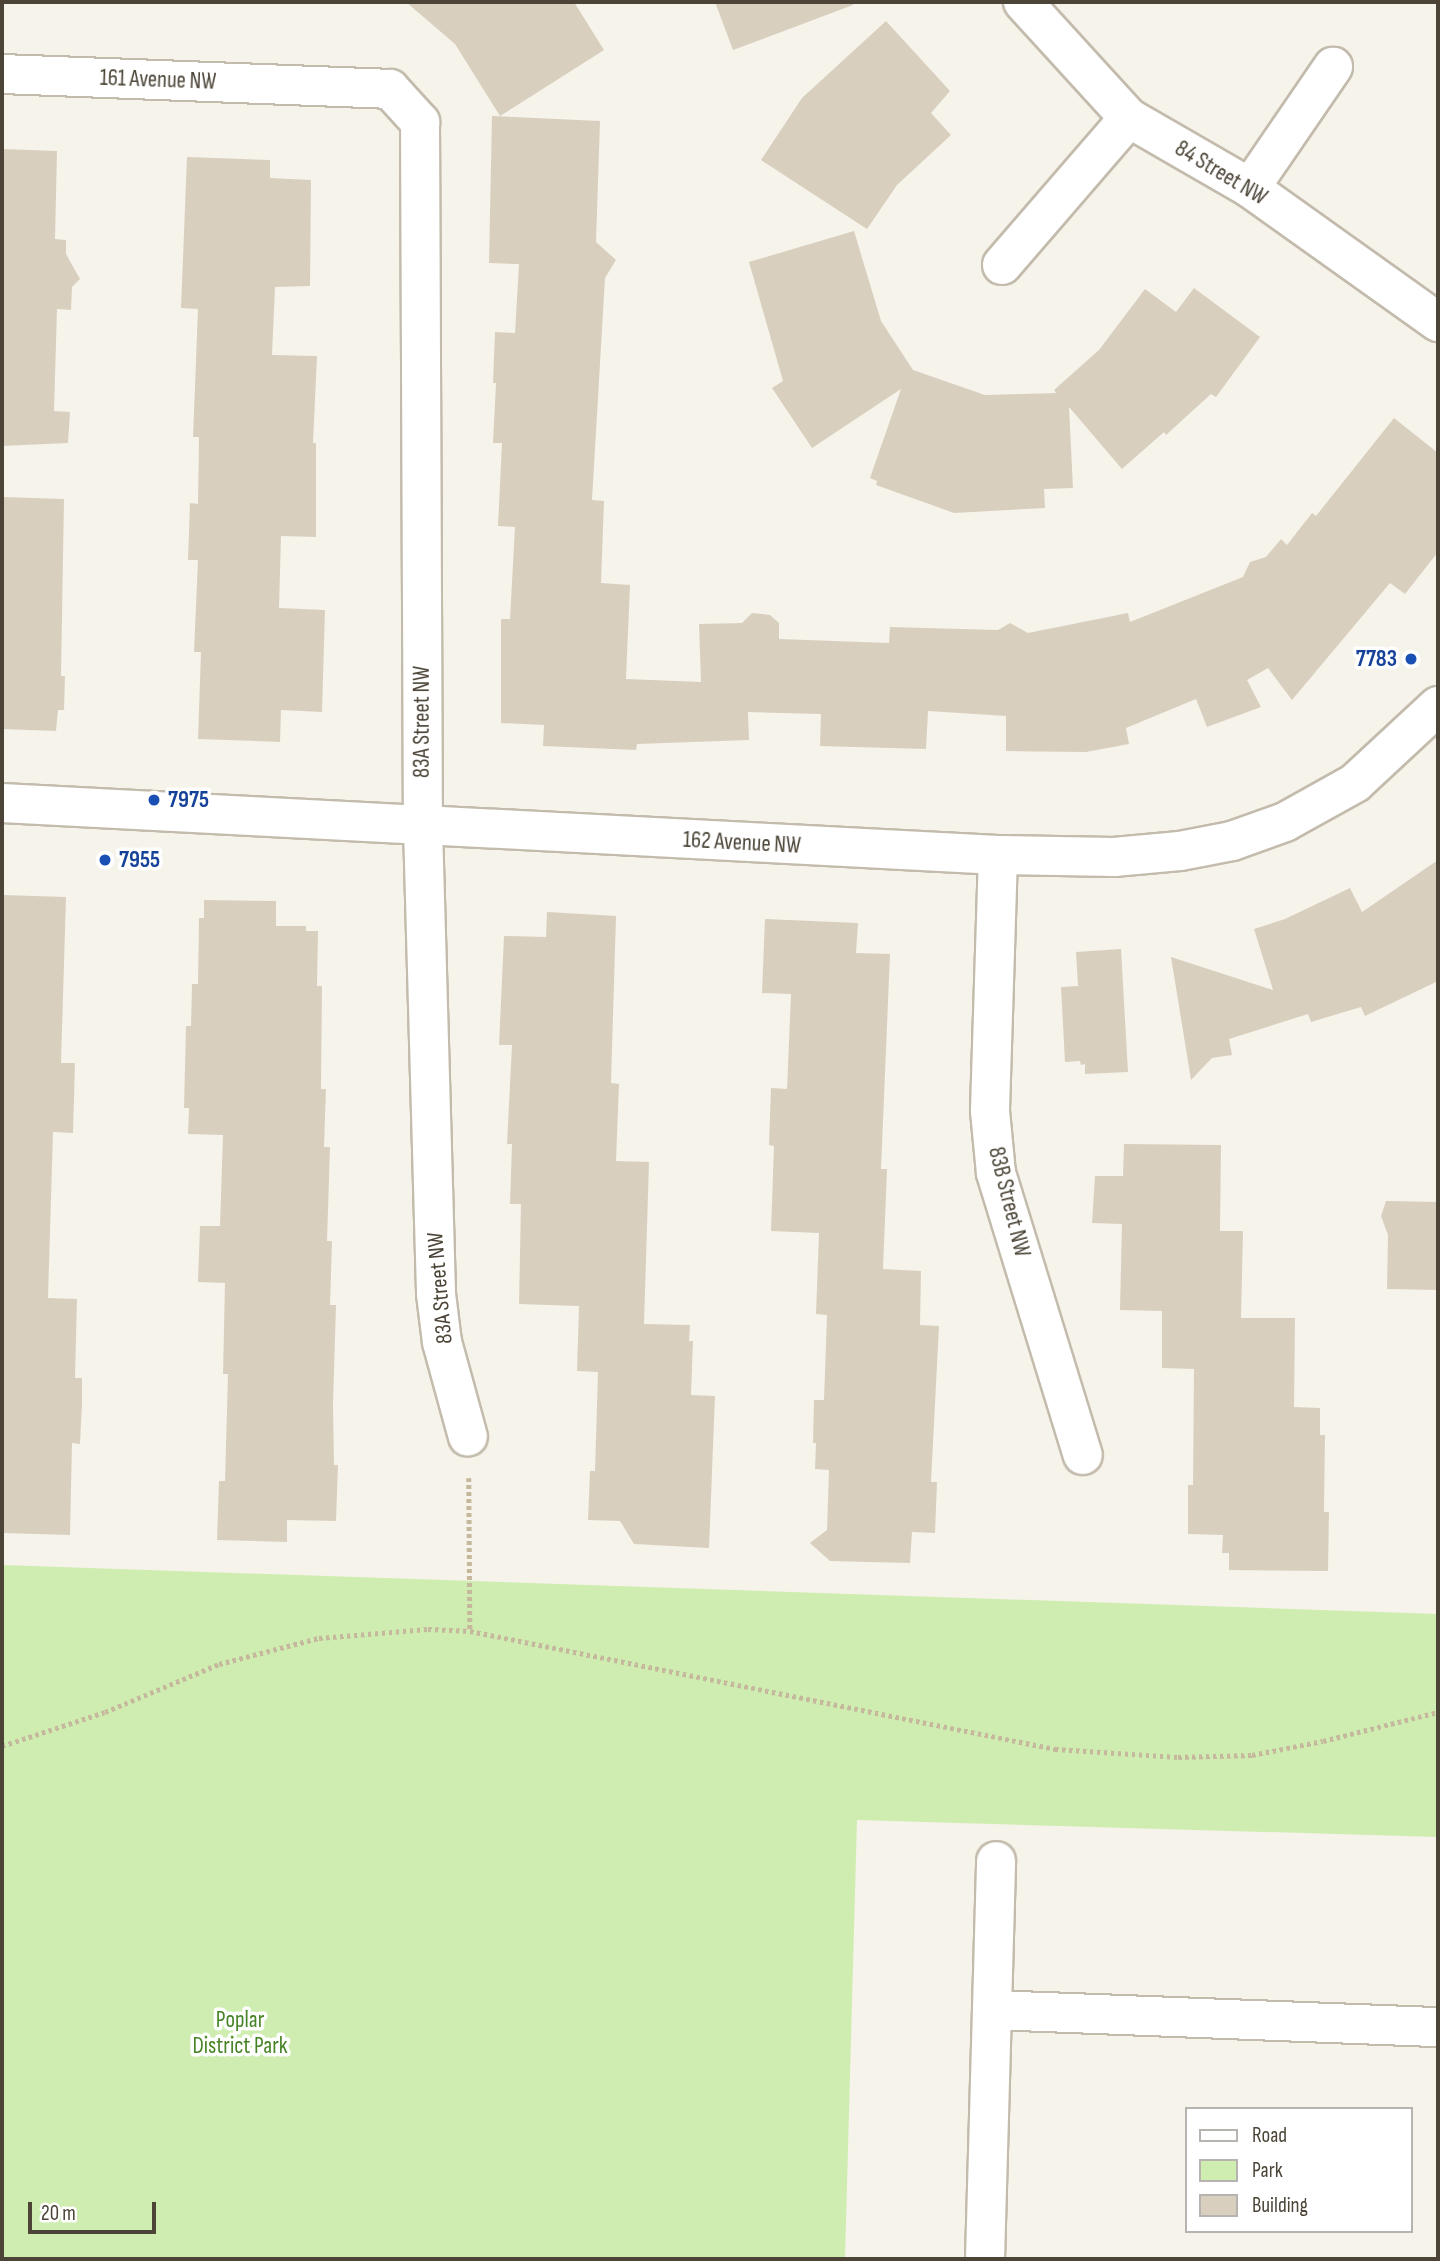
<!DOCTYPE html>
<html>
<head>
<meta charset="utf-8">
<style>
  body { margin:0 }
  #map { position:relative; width:1440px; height:2261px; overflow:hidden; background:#f6f3ea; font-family:"Sofia Sans Condensed",sans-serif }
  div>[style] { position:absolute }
  .green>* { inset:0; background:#d0edb1 }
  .building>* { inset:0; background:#d9cfbf }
  .path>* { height:4.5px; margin-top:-2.25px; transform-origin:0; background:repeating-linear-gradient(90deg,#c6b89c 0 3.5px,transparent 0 7px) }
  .roads { filter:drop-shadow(2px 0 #c3bbac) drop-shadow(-2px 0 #c3bbac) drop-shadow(0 2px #c3bbac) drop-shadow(0 -2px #c3bbac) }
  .minor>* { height:38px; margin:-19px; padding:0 19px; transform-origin:19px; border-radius:19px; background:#fff }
  .dots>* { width:19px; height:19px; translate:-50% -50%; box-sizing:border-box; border:4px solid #fff; border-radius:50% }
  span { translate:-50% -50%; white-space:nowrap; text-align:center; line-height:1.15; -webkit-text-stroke:7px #fff; paint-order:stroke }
  .street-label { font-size:23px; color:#4b4437 }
  .transit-label { font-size:23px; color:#164399; font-weight:700 }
  .right { translate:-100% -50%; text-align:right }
  .left { translate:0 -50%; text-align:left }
  .park-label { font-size:23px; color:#468325 }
  .frame { position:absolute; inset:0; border:4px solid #4b4437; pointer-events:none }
  .legend { position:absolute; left:1185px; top:2107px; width:228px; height:126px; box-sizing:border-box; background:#fff; border:2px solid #b7b4af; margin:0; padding:9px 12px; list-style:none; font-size:21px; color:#4b4437 }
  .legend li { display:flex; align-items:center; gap:14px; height:35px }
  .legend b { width:35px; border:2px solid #b7b4af }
  .scale { position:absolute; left:28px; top:2202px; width:128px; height:32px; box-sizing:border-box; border:4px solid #4b4437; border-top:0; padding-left:9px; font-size:21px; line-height:24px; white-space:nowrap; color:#4b4437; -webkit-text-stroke:5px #fff; paint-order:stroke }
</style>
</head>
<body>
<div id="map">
  <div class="green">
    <div style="clip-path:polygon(2px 1565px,1438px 1614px,1438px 1837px,857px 1820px,845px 2259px,2px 2259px)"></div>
  </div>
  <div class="building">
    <div style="clip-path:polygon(406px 2px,574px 2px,604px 50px,500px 116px,455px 44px)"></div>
    <div style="clip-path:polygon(715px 2px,853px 2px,853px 5px,733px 50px)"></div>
    <div style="clip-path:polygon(886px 21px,950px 91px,931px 113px,951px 135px,897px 185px,867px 229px,761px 160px,802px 98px)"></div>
    <div style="clip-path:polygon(492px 116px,600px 121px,596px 242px,616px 260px,605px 278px,592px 500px,604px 501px,601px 583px,630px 585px,626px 679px,701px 682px,699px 624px,742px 623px,752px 613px,770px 615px,779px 623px,779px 639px,889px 643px,890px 627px,998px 630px,1010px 623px,1028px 633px,1128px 613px,1130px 622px,1243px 577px,1250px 562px,1266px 557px,1281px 539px,1287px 545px,1312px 513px,1316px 516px,1394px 418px,1438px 453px,1438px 552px,1405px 594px,1390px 583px,1292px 700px,1268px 668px,1247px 680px,1261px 707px,1207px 727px,1196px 699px,1126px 728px,1129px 744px,1086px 752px,1006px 751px,1006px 716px,928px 711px,926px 749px,820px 746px,821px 714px,748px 712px,749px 740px,637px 744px,636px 750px,543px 746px,544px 725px,501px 723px,501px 619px,510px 619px,515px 527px,498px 526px,502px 443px,493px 443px,496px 383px,493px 383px,495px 332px,515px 333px,519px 264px,489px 263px)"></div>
    <div style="clip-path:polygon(2px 149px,57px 151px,55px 239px,66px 240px,66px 254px,80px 279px,72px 287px,71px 310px,57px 309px,54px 411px,70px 412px,68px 443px,2px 446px)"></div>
    <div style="clip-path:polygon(187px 157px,270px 160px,270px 178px,311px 180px,310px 286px,275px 287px,272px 355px,317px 356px,313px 443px,316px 443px,316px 537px,281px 536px,279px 608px,325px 610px,322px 712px,281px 710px,280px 742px,198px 739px,201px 652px,194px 652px,198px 560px,188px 560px,190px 503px,198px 504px,199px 437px,193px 437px,198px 309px,181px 308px)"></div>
    <div style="clip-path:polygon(854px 231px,881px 321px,913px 370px,985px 395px,1056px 393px,1054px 390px,1099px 350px,1145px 289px,1176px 312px,1194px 288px,1260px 337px,1216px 397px,1211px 394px,1166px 435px,1164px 432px,1122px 469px,1069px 407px,1073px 488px,1044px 489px,1045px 508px,954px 513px,876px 485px,877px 481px,870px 478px,901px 389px,812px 448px,772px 388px,783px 381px,749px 262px)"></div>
    <div style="clip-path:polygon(2px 497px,64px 499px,61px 676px,65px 676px,64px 710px,58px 710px,56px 731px,2px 729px)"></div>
    <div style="clip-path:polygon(1438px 860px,1438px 981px,1365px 1016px,1361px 1007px,1311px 1022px,1308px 1014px,1229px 1039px,1232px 1055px,1212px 1058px,1191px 1080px,1171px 957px,1273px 990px,1254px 929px,1285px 919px,1350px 888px,1362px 912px)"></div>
    <div style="clip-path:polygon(2px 895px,66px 897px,61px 1063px,75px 1063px,73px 1133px,53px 1132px,48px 1298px,77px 1299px,75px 1378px,82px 1378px,82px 1404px,80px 1444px,72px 1443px,70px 1535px,2px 1533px)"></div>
    <div style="clip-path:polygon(204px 900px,276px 901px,276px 926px,306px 926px,306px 931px,318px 931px,317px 986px,322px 986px,321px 1089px,326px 1089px,324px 1147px,330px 1147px,327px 1241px,332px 1241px,330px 1305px,336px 1305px,333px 1404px,334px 1465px,338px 1465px,336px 1521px,287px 1520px,287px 1542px,217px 1540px,219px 1481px,225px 1481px,228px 1374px,223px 1374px,225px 1283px,198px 1282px,200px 1226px,220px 1226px,223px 1135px,188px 1134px,189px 1108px,184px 1108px,186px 1026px,191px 1026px,192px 984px,198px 984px,199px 918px,204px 918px)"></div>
    <div style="clip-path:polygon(547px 912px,616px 916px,611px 1083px,619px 1084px,616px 1161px,649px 1162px,644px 1324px,690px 1325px,689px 1341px,693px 1341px,691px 1395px,715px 1396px,709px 1548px,634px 1544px,620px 1521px,588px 1520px,590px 1471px,595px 1471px,598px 1372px,577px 1371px,579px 1306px,519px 1304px,521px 1204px,510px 1204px,512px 1144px,507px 1144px,512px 1045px,499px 1045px,504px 936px,546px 937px)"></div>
    <div style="clip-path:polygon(765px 919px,858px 923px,856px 953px,890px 954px,881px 1169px,887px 1169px,883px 1269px,921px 1271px,920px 1325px,939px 1326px,931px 1482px,937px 1482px,935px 1533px,912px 1532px,910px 1563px,830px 1561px,810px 1543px,827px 1530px,829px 1470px,815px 1469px,816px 1443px,813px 1443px,814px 1400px,824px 1400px,827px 1315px,816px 1314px,819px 1233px,771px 1231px,774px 1146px,769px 1145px,771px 1088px,787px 1089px,791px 994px,762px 993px)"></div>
    <div style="clip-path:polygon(1121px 949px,1128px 1072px,1085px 1074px,1085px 1064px,1081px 1065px,1080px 1061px,1065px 1062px,1061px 987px,1078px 986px,1076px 952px)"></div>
    <div style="clip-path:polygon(1124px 1144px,1221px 1145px,1220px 1231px,1243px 1231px,1241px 1318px,1295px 1318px,1294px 1407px,1320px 1408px,1320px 1435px,1325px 1435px,1324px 1512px,1329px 1512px,1328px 1571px,1229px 1570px,1229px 1553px,1222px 1553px,1223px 1535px,1188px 1534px,1188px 1485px,1193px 1485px,1194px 1369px,1162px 1368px,1162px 1311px,1120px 1310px,1122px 1224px,1092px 1223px,1095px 1176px,1123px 1176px)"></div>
    <div style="clip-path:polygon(1386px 1201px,1438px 1202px,1438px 1290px,1387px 1289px,1388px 1235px,1381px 1216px)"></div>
  </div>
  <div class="path">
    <div style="left:469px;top:1478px;width:153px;rotate:89.6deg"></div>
    <div style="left:2px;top:1746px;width:108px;rotate:-18.3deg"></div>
    <div style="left:105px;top:1712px;width:124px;rotate:-22.8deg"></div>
    <div style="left:219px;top:1664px;width:103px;rotate:-14.6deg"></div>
    <div style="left:319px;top:1638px;width:109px;rotate:-4.7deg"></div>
    <div style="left:428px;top:1629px;width:42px;rotate:2.7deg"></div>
    <div style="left:470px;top:1631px;width:597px;rotate:11.4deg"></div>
    <div style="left:1055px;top:1749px;width:123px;rotate:3.7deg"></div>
    <div style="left:1178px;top:1757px;width:74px;rotate:-1.5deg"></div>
    <div style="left:1252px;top:1755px;width:72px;rotate:-11.2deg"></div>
    <div style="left:1323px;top:1741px;width:119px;rotate:-14.2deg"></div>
  </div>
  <div class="roads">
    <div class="minor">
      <div style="left:1023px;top:2px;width:157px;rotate:47.6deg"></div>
      <div style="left:1129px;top:118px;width:140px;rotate:30deg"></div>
      <div style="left:1250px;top:188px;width:231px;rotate:35.5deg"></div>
      <div style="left:2px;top:74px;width:388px;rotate:2.2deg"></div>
      <div style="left:390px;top:89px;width:45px;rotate:47.7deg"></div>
      <div style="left:420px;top:122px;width:705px;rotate:89.76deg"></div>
      <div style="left:423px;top:827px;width:467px;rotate:88.4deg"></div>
      <div style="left:436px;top:1294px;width:48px;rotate:82.9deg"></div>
      <div style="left:442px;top:1342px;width:98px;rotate:74.7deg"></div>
      <div style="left:1250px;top:188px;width:147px;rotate:-55.6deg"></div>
      <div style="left:1002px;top:265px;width:194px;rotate:-49.2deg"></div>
      <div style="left:2px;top:803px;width:997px;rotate:2.99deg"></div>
      <div style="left:998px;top:855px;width:116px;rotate:1deg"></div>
      <div style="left:1114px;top:857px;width:66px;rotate:-5.2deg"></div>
      <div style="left:1180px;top:851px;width:53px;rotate:-10.9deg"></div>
      <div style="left:1232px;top:841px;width:56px;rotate:-19.7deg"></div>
      <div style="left:1285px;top:822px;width:80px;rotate:-29.1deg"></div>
      <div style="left:1355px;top:783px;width:113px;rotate:-42.9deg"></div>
      <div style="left:998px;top:855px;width:256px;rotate:91.8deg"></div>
      <div style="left:990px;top:1111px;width:62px;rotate:84.5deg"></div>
      <div style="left:996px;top:1173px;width:295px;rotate:72.9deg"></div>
      <div style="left:992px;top:2010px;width:446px;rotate:2.2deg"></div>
      <div style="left:985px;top:2259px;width:398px;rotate:-88.4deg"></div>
    </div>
  </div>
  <div class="dots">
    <div style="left:1411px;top:659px;background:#1a4fb4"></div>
    <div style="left:154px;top:800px;background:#1a4fb4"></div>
    <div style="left:105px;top:860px;background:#1a4fb4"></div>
  </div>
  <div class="street-label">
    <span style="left:158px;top:80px;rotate:2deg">161 Avenue NW</span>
    <span style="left:1221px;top:173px;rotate:31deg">84 Street NW</span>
    <span style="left:422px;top:722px;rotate:-90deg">83A Street NW</span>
    <span style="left:742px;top:843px;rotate:3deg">162 Avenue NW</span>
    <span style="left:1009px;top:1202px;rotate:76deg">83B Street NW</span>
    <span style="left:440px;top:1288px;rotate:-95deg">83A Street NW</span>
  </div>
  <div class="transit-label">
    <span class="right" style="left:1397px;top:659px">7783</span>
    <span class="left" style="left:168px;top:800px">7975</span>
    <span class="left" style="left:119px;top:860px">7955</span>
  </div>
  <div class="park-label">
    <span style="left:240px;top:2033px">Poplar<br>District Park</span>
  </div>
  <div class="frame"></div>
  <ul class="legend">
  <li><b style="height:9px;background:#fff"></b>Road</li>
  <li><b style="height:19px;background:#d0edb1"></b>Park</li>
  <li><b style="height:19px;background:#d9cfbf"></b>Building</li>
  </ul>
  <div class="scale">20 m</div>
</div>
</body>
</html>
